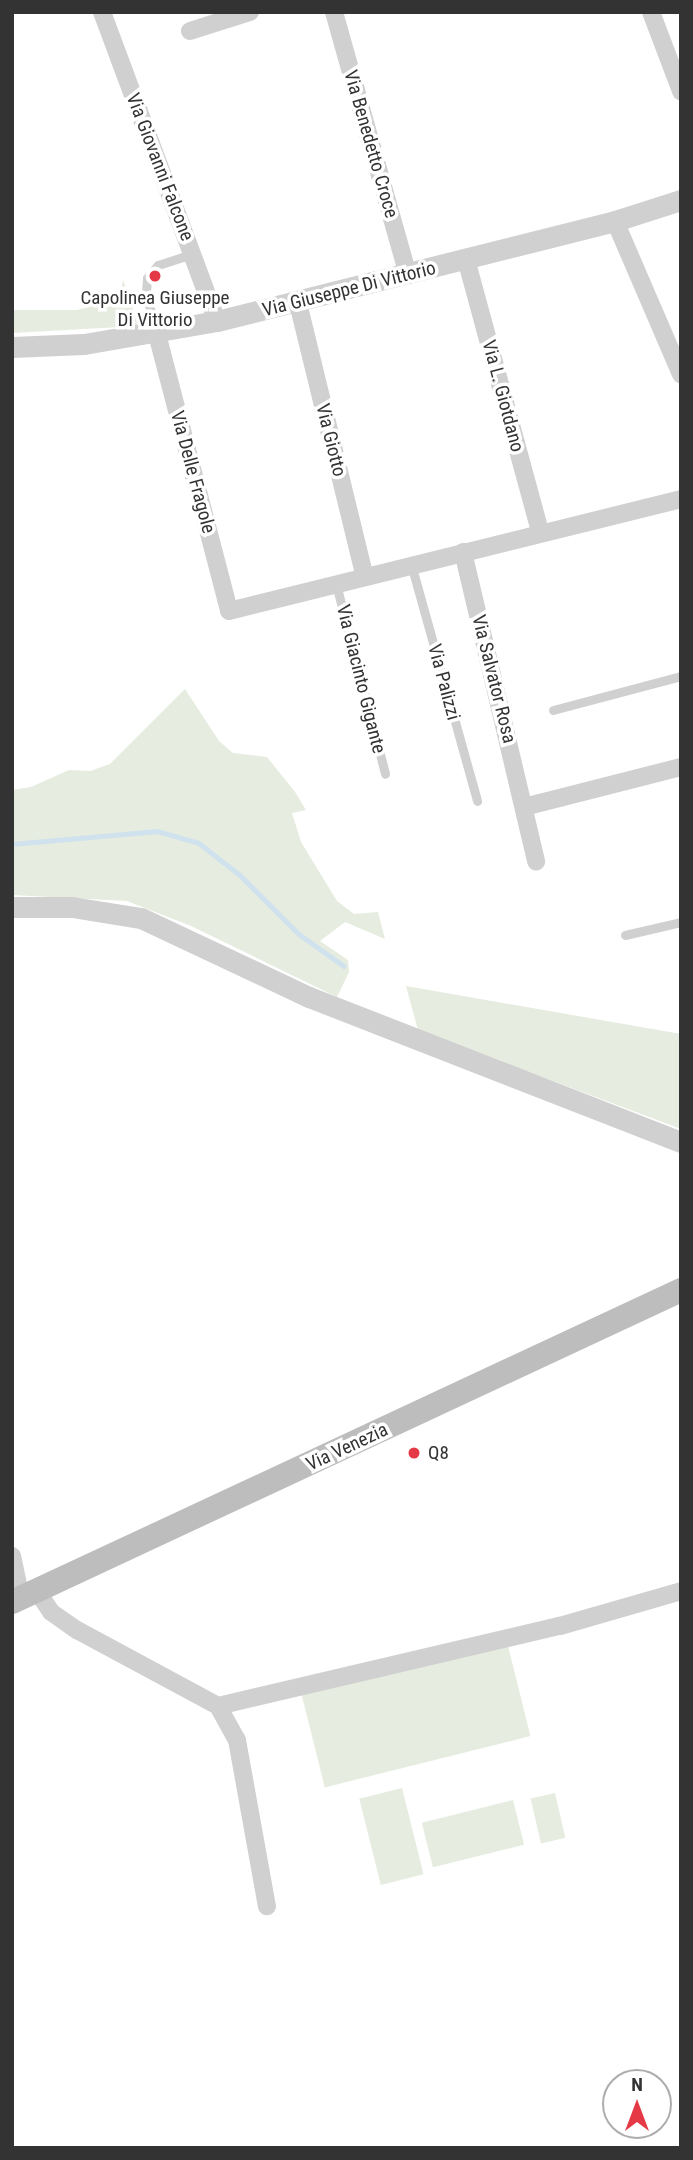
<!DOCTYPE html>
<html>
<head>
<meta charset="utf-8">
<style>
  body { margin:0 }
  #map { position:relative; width:693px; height:2160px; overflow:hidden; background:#fff; font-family:"Roboto Condensed",sans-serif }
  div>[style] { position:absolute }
  .green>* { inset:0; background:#e6ecdf; transform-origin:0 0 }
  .stream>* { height:4.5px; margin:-2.25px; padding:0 2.25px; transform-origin:2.25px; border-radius:2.25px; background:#cfe2ee }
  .service>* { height:9px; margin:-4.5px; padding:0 4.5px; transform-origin:4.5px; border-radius:4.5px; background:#d0d0d0 }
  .minor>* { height:18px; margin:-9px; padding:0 9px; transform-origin:9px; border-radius:9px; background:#d0d0d0 }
  .tertiary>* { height:21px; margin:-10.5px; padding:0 10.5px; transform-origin:10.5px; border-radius:10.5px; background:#d0d0d0 }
  .secondary>* { height:24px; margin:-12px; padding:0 12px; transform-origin:12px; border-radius:12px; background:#bdbdbd }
  .dots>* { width:19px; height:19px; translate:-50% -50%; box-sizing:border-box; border:4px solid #fff; border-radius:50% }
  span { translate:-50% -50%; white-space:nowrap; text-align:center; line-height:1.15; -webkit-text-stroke:7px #fff; paint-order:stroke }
  .street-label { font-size:19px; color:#333 }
  .poi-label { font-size:19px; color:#333 }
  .left { translate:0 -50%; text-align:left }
  .frame { position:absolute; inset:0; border:14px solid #333; pointer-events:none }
  .north { position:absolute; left:602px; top:2069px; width:70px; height:70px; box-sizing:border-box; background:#fff; border:2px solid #adadad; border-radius:50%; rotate:0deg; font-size:19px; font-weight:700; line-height:28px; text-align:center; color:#333 }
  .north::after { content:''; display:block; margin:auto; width:24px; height:32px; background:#e63946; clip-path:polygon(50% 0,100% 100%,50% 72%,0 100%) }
</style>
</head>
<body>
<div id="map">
  <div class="green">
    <div style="clip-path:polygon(123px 280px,139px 326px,12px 333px,12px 310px,77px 310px,107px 302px,120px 294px)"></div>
    <div style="clip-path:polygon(185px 689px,219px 741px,233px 753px,267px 757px,295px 792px,306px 810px,292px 813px,301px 842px,337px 901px,354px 914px,378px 912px,385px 939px,345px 922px,320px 941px,348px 960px,349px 972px,337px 997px,191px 926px,127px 901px,12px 895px,12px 790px,31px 787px,69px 770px,90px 771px,110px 764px)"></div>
    <div style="clip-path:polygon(406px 986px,681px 1034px,681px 1129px,418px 1030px)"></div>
    <div style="left:507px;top:1642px;width:97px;height:212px;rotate:76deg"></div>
    <div style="left:402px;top:1788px;width:89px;height:44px;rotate:76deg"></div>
    <div style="left:555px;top:1793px;width:46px;height:25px;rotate:77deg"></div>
    <div style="left:513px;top:1800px;width:46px;height:94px;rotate:76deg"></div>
  </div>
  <div class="stream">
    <div style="left:12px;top:844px;width:146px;rotate:-5.1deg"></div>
    <div style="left:157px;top:831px;width:44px;rotate:15.9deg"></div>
    <div style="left:199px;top:843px;width:52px;rotate:38deg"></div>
    <div style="left:240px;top:875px;width:83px;rotate:45deg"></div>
    <div style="left:299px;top:934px;width:55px;rotate:35.4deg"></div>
  </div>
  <div class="service">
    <div style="left:156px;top:332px;width:40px;rotate:-104.4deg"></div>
    <div style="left:146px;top:293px;width:15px;rotate:-86deg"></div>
    <div style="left:147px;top:278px;width:17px;rotate:-50deg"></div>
    <div style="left:158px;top:265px;width:36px;rotate:-18deg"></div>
    <div style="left:411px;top:564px;width:246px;rotate:74.4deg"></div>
    <div style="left:336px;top:584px;width:196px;rotate:75.5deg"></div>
    <div style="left:553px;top:710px;width:132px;rotate:-14.9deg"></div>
    <div style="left:625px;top:935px;width:57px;rotate:-13.1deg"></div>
  </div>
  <div class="minor">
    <div style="left:102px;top:12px;width:330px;rotate:69.6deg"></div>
    <div style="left:334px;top:12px;width:273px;rotate:74.3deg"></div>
    <div style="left:651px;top:12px;width:85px;rotate:69.2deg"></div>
    <div style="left:190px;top:31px;width:63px;rotate:-17.6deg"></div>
    <div style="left:615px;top:221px;width:167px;rotate:66.7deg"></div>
    <div style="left:466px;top:259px;width:283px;rotate:74.8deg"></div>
    <div style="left:298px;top:303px;width:282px;rotate:76.3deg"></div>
    <div style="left:157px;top:334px;width:286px;rotate:75.4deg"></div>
    <div style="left:229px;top:611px;width:466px;rotate:-13.9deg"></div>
    <div style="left:463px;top:552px;width:318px;rotate:76.7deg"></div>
    <div style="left:524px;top:807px;width:162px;rotate:-14.3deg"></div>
    <div style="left:12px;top:1556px;width:43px;rotate:77.9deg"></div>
    <div style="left:37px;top:1591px;width:25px;rotate:56deg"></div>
    <div style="left:51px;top:1612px;width:32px;rotate:35deg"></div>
    <div style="left:77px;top:1630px;width:160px;rotate:28.3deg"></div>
    <div style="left:218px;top:1706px;width:39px;rotate:61deg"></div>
    <div style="left:237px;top:1740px;width:169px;rotate:79.8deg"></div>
    <div style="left:218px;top:1706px;width:351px;rotate:-13.2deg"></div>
    <div style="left:560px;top:1626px;width:126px;rotate:-16.1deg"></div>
  </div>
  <div class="tertiary">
    <div style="left:12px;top:347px;width:72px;rotate:-2.4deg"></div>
    <div style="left:84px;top:344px;width:135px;rotate:-9.8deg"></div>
    <div style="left:217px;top:321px;width:410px;rotate:-14.1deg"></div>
    <div style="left:615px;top:221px;width:69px;rotate:-17.7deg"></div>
    <div style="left:12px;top:907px;width:60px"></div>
    <div style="left:72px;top:907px;width:70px;rotate:9.1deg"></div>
    <div style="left:141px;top:918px;width:186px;rotate:25.2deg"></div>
    <div style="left:309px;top:997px;width:399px;rotate:21.3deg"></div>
  </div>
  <div class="secondary">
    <div style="left:12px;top:1602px;width:738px;rotate:-25deg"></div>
  </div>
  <div class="dots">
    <div style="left:155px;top:276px;background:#e63946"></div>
    <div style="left:414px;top:1453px;background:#e63946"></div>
  </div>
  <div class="street-label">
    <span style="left:371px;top:144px;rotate:74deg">Via Benedetto Croce</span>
    <span style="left:160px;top:167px;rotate:69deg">Via Giovanni Falcone</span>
    <span style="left:349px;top:289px;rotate:-14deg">Via Giuseppe Di Vittorio</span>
    <span style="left:503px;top:396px;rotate:75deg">Via L. Giotdano</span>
    <span style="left:331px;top:440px;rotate:76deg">Via Giotto</span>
    <span style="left:193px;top:472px;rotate:75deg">Via Delle Fragole</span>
    <span style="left:361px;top:679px;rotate:76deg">Via Giacinto Gigante</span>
    <span style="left:494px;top:679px;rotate:76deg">Via Salvator Rosa</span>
    <span style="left:444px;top:682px;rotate:75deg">Via Palizzi</span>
    <span style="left:347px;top:1447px;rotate:-25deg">Via Venezia</span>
  </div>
  <div class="poi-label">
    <span style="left:155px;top:309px">Capolinea Giuseppe<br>Di Vittorio</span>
    <span class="left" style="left:428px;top:1453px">Q8</span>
  </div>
  <div class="frame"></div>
  <div class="north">N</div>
</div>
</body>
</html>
